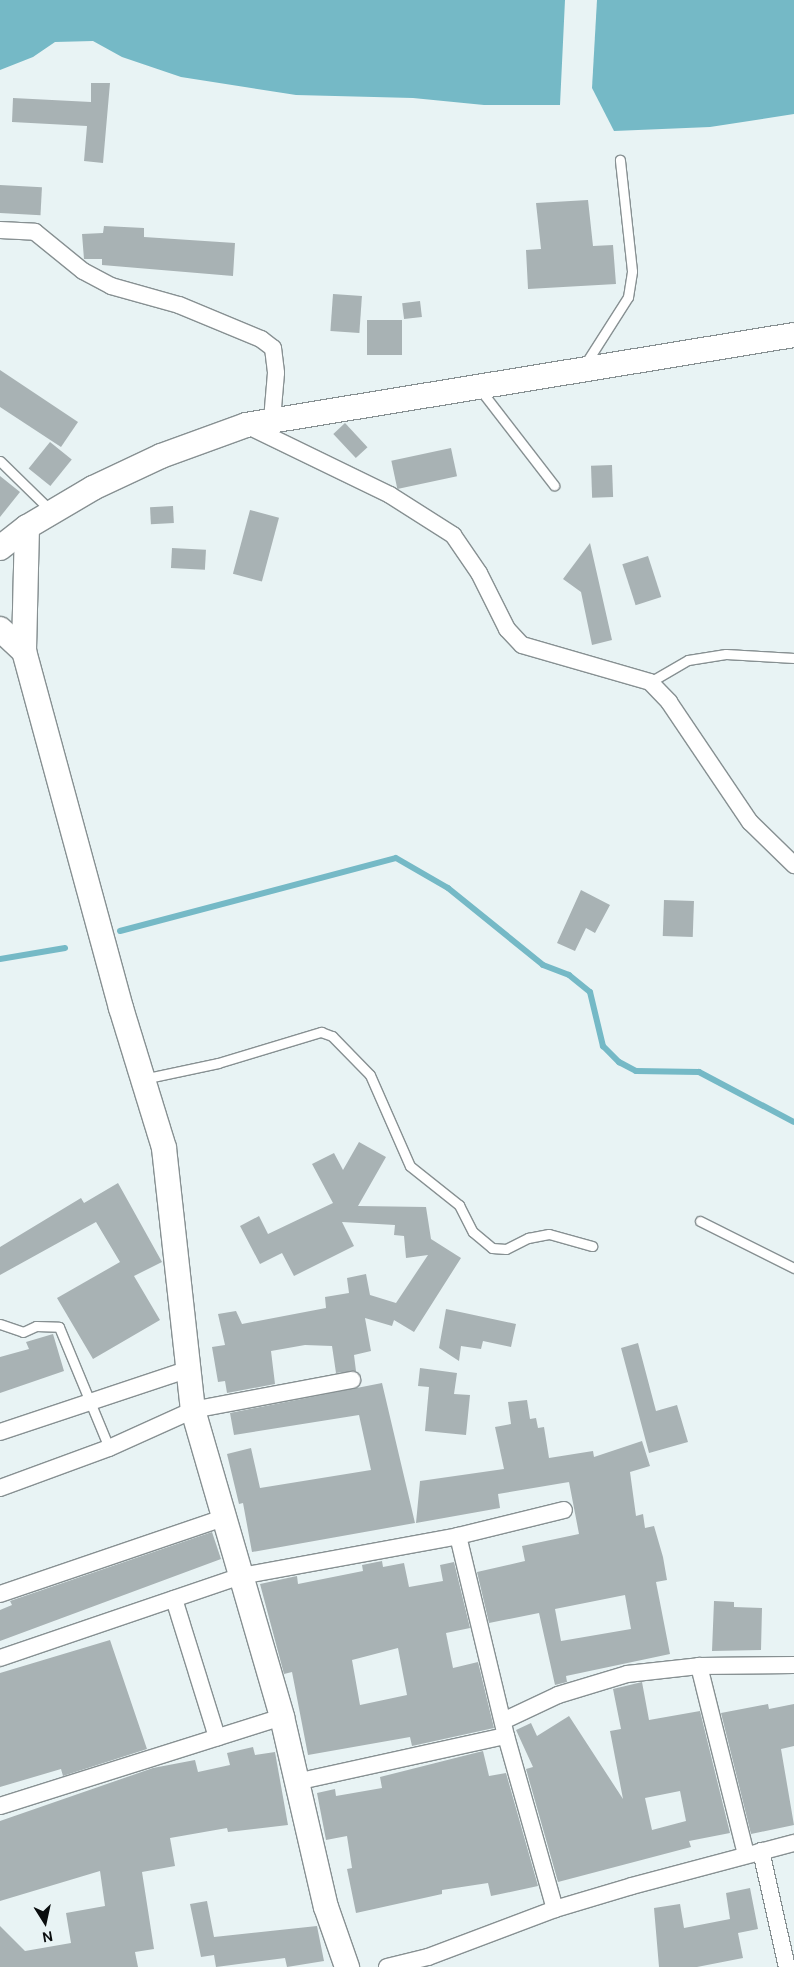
<!DOCTYPE html>
<html>
<head>
<meta charset="utf-8">
<style>
  body { margin:0 }
  #map { position:relative; width:794px; height:1967px; overflow:hidden; background:#e8f3f4; font-family:"DM Sans",sans-serif }
  div>[style] { position:absolute }
  .water>* { inset:0; background:#75b9c6 }
  .stream>* { height:6px; margin:-3px; padding:0 3px; transform-origin:3px; border-radius:3px; background:#75b9c6 }
  .building>* { inset:0; background:#a8b2b4; transform-origin:0 0 }
  .roads { filter:drop-shadow(1px 0 #879092) drop-shadow(-1px 0 #879092) drop-shadow(0 1px #879092) drop-shadow(0 -1px #879092) }
  .lane>* { height:9px; margin:-4.5px; padding:0 4.5px; transform-origin:4.5px; border-radius:4.5px; background:#fff }
  .street>* { height:16px; margin:-8px; padding:0 8px; transform-origin:8px; border-radius:8px; background:#fff }
  .secondary>* { height:24px; margin:-12px; padding:0 12px; transform-origin:12px; border-radius:12px; background:#fff }
  span { translate:-50% -50%; white-space:nowrap; text-align:center; line-height:1.15; -webkit-text-stroke:4px #e8f3f4; paint-order:stroke }
  .north { position:absolute; left:20px; top:1897px; width:50px; height:50px; -webkit-text-stroke:4px #e8f3f4; paint-order:stroke; rotate:170deg; font-size:14px; font-weight:700; line-height:20px; text-align:center; color:#0a0d0e }
  .north::after { content:''; display:block; margin:auto; width:18px; height:22px; background:#0a0d0e; clip-path:polygon(50% 0,100% 100%,50% 72%,0 100%) }
</style>
</head>
<body>
<div id="map">
  <div class="water">
    <div style="clip-path:polygon(0 0,565px 0,560px 105px,484px 105px,413px 98px,296px 95px,181px 77px,122px 57px,93px 41px,55px 42px,33px 57px,0 70px)"></div>
    <div style="clip-path:polygon(597px 0,794px 0,794px 114px,710px 127px,614px 131px,592px 88px)"></div>
  </div>
  <div class="stream">
    <div style="left:120px;top:931px;width:285px;rotate:-14.8deg"></div>
    <div style="left:396px;top:858px;width:60px;rotate:30deg"></div>
    <div style="left:448px;top:888px;width:122px;rotate:39deg"></div>
    <div style="left:543px;top:965px;width:28px;rotate:21deg"></div>
    <div style="left:569px;top:975px;width:27px;rotate:39deg"></div>
    <div style="left:590px;top:992px;width:56px;rotate:76.5deg"></div>
    <div style="left:603px;top:1046px;width:23px;rotate:45deg"></div>
    <div style="left:619px;top:1062px;width:19px;rotate:28deg"></div>
    <div style="left:636px;top:1071px;width:63px;rotate:0.9deg"></div>
    <div style="left:699px;top:1072px;width:107px;rotate:27.8deg"></div>
    <div style="left:0;top:959px;width:66px;rotate:-9.6deg"></div>
  </div>
  <div class="building">
    <div style="clip-path:polygon(91px 83px,110px 83px,103px 163px,84px 161px,87px 126px,12px 122px,13px 98px,91px 102px)"></div>
    <div style="left:0;top:185px;width:42px;height:28px;rotate:3deg"></div>
    <div style="clip-path:polygon(588px 200px,593px 246px,613px 245px,616px 284px,528px 289px,526px 250px,541px 249px,536px 203px)"></div>
    <div style="clip-path:polygon(104px 226px,144px 228px,144px 237px,235px 243px,233px 276px,102px 265px,102px 259px,84px 259px,82px 234px,103px 233px)"></div>
    <div style="left:333px;top:294px;width:29px;height:37px;rotate:4deg"></div>
    <div style="left:420px;top:301px;width:16px;height:18px;rotate:83deg"></div>
    <div style="left:367px;top:320px;width:35px;height:35px"></div>
    <div style="clip-path:polygon(0 370px,78px 422px,61px 447px,0 407px)"></div>
    <div style="left:345px;top:423px;width:33px;height:16px;rotate:47deg"></div>
    <div style="left:50px;top:442px;width:28px;height:34px;rotate:39deg"></div>
    <div style="left:451px;top:448px;width:29px;height:61px;rotate:78deg"></div>
    <div style="left:612px;top:465px;width:32px;height:21px;rotate:88deg"></div>
    <div style="clip-path:polygon(0 476px,20px 492px,0 517px)"></div>
    <div style="left:173px;top:506px;width:17px;height:23px;rotate:87deg"></div>
    <div style="left:250px;top:510px;width:30px;height:66px;rotate:15deg"></div>
    <div style="clip-path:polygon(590px 543px,612px 640px,592px 645px,581px 592px,563px 579px)"></div>
    <div style="left:172px;top:548px;width:34px;height:20px;rotate:3deg"></div>
    <div style="left:648px;top:556px;width:43px;height:27px;rotate:72deg"></div>
    <div style="clip-path:polygon(581px 890px,610px 905px,595px 933px,586px 928px,575px 951px,557px 943px)"></div>
    <div style="left:664px;top:900px;width:30px;height:36px;rotate:2deg"></div>
    <div style="clip-path:polygon(359px 1142px,386px 1157px,358px 1206px,426px 1207px,431px 1239px,461px 1258px,414px 1332px,394px 1320px,392px 1326px,365px 1318px,371px 1351px,354px 1355px,356px 1371px,336px 1373px,332px 1346px,305px 1345px,271px 1351px,275px 1384px,227px 1393px,225px 1381px,218px 1382px,212px 1347px,225px 1345px,218px 1314px,236px 1311px,242px 1324px,326px 1308px,325px 1297px,349px 1293px,347px 1278px,366px 1274px,370px 1295px,396px 1303px,428px 1255px,406px 1258px,404px 1236px,394px 1235px,395px 1225px,342px 1222px,354px 1246px,294px 1276px,282px 1253px,260px 1264px,240px 1226px,259px 1216px,268px 1234px,333px 1203px,312px 1164px,334px 1153px,343px 1170px)"></div>
    <div style="clip-path:polygon(118px 1183px,162px 1262px,134px 1276px,160px 1320px,93px 1359px,57px 1298px,120px 1262px,96px 1222px,0 1275px,0 1247px,81px 1198px,84px 1203px)"></div>
    <div style="clip-path:polygon(446px 1309px,516px 1324px,511px 1347px,483px 1341px,481px 1349px,461px 1346px,459px 1361px,439px 1348px)"></div>
    <div style="clip-path:polygon(53px 1334px,64px 1371px,0 1393px,0 1357px,29px 1349px,26px 1342px)"></div>
    <div style="clip-path:polygon(638px 1343px,656px 1411px,677px 1405px,688px 1442px,649px 1453px,621px 1348px)"></div>
    <div style="clip-path:polygon(420px 1368px,457px 1373px,454px 1394px,470px 1395px,466px 1435px,425px 1431px,429px 1387px,418px 1386px)"></div>
    <div style="clip-path:polygon(382px 1383px,415px 1523px,252px 1552px,243px 1503px,239px 1504px,227px 1454px,251px 1448px,260px 1488px,371px 1470px,359px 1415px,234px 1435px,230px 1413px)"></div>
    <div style="clip-path:polygon(evenodd,527px 1400px,530px 1419px,536px 1418px,538px 1428px,544px 1427px,549px 1458px,593px 1451px,594px 1457px,642px 1441px,650px 1466px,630px 1472px,636px 1516px,643px 1514px,645px 1528px,654px 1526px,663px 1557px,667px 1580px,656px 1582px,670px 1654px,566px 1676px,567px 1682px,555px 1685px,539px 1613px,489px 1623px,477px 1572px,525px 1561px,522px 1546px,579px 1534px,569px 1482px,498px 1494px,500px 1508px,416px 1523px,420px 1481px,504px 1469px,495px 1427px,511px 1424px,508px 1402px,527px 1400px,625px 1595px,631px 1629px,561px 1641px,555px 1609px,625px 1595px)"></div>
    <div style="clip-path:polygon(212px 1532px,221px 1559px,0 1641px,0 1610px,12px 1605px,10px 1601px)"></div>
    <div style="clip-path:polygon(evenodd,382px 1561px,383px 1567px,404px 1563px,409px 1587px,443px 1581px,440px 1565px,454px 1562px,470px 1628px,446px 1633px,453px 1668px,478px 1662px,494px 1728px,412px 1746px,410px 1737px,308px 1755px,292px 1672px,284px 1674px,260px 1584px,297px 1576px,298px 1584px,363px 1571px,362px 1565px,382px 1561px,398px 1648px,407px 1695px,360px 1705px,352px 1660px,398px 1648px)"></div>
    <div style="clip-path:polygon(714px 1601px,734px 1602px,734px 1607px,762px 1608px,761px 1650px,712px 1651px)"></div>
    <div style="clip-path:polygon(110px 1640px,147px 1749px,63px 1776px,61px 1769px,0 1787px,0 1673px)"></div>
    <div style="clip-path:polygon(evenodd,642px 1682px,649px 1720px,700px 1711px,730px 1833px,689px 1841px,691px 1847px,558px 1882px,526px 1769px,533px 1767px,516px 1730px,531px 1723px,537px 1736px,569px 1716px,623px 1799px,610px 1731px,621px 1729px,613px 1689px,642px 1682px,680px 1791px,686px 1821px,652px 1830px,645px 1798px,680px 1791px)"></div>
    <div style="clip-path:polygon(768px 1704px,769px 1709px,794px 1704px,794px 1746px,781px 1749px,794px 1825px,751px 1834px,721px 1713px)"></div>
    <div style="clip-path:polygon(253px 1747px,255px 1755px,275px 1752px,288px 1825px,228px 1832px,227px 1828px,170px 1838px,175px 1866px,142px 1872px,154px 1949px,135px 1952px,138px 1967px,0 1967px,0 1926px,25px 1951px,71px 1943px,66px 1913px,105px 1906px,100px 1871px,0 1901px,0 1821px,153px 1768px,195px 1760px,198px 1772px,230px 1765px,227px 1753px)"></div>
    <div style="clip-path:polygon(483px 1751px,489px 1776px,506px 1773px,538px 1886px,491px 1896px,488px 1883px,442px 1890px,442px 1894px,356px 1913px,347px 1869px,352px 1868px,347px 1836px,326px 1840px,317px 1793px,335px 1789px,336px 1796px,382px 1788px,380px 1777px)"></div>
    <div style="clip-path:polygon(750px 1888px,758px 1929px,738px 1933px,743px 1958px,697px 1967px,659px 1967px,654px 1908px,680px 1904px,684px 1928px,730px 1919px,726px 1893px)"></div>
    <div style="clip-path:polygon(207px 1901px,214px 1937px,317px 1926px,324px 1961px,287px 1967px,285px 1958px,216px 1967px,214px 1955px,201px 1957px,190px 1904px)"></div>
  </div>
  <div class="roads">
    <div class="lane">
      <div style="left:584px;top:366px;width:82px;rotate:-57.5deg"></div>
      <div style="left:628px;top:297px;width:26px;rotate:-81deg"></div>
      <div style="left:632px;top:271px;width:112px;rotate:-96.2deg"></div>
      <div style="left:479px;top:388px;width:123px;rotate:52.3deg"></div>
      <div style="left:0;top:461px;width:73px;rotate:44.4deg"></div>
      <div style="left:650px;top:682px;width:44px;rotate:-30.1deg"></div>
      <div style="left:688px;top:660px;width:38px;rotate:-9deg"></div>
      <div style="left:726px;top:654px;width:68px;rotate:3.4deg"></div>
      <div style="left:143px;top:1079px;width:77px;rotate:-12deg"></div>
      <div style="left:218px;top:1063px;width:108px;rotate:-16.8deg"></div>
      <div style="left:321px;top:1032px;width:12px;rotate:20deg"></div>
      <div style="left:332px;top:1036px;width:54px;rotate:45.7deg"></div>
      <div style="left:370px;top:1075px;width:99px;rotate:66.3deg"></div>
      <div style="left:410px;top:1166px;width:63px;rotate:38.5deg"></div>
      <div style="left:459px;top:1205px;width:30px;rotate:63deg"></div>
      <div style="left:473px;top:1232px;width:25px;rotate:40deg"></div>
      <div style="left:492px;top:1248px;width:14px;rotate:4deg"></div>
      <div style="left:506px;top:1249px;width:25px;rotate:-27deg"></div>
      <div style="left:528px;top:1238px;width:21px;rotate:-11deg"></div>
      <div style="left:549px;top:1234px;width:45px;rotate:15.6deg"></div>
      <div style="left:700px;top:1221px;width:105px;rotate:26.6deg"></div>
      <div style="left:0;top:1324px;width:24px;rotate:19deg"></div>
      <div style="left:23px;top:1332px;width:14px;rotate:-25deg"></div>
      <div style="left:36px;top:1326px;width:23px;rotate:2deg"></div>
      <div style="left:59px;top:1327px;width:131px;rotate:67.5deg"></div>
    </div>
    <div class="street">
      <div style="left:0;top:230px;width:35px;rotate:3deg"></div>
      <div style="left:35px;top:232px;width:62px;rotate:39.1deg"></div>
      <div style="left:83px;top:271px;width:32px;rotate:28deg"></div>
      <div style="left:111px;top:286px;width:71px;rotate:15.6deg"></div>
      <div style="left:179px;top:305px;width:89px;rotate:22.5deg"></div>
      <div style="left:261px;top:339px;width:15px;rotate:37deg"></div>
      <div style="left:273px;top:348px;width:25px;rotate:83deg"></div>
      <div style="left:276px;top:373px;width:47px;rotate:94.9deg"></div>
      <div style="left:246px;top:425px;width:160px;rotate:25.9deg"></div>
      <div style="left:390px;top:495px;width:75px;rotate:32.4deg"></div>
      <div style="left:453px;top:535px;width:46px;rotate:55.6deg"></div>
      <div style="left:479px;top:573px;width:63px;rotate:63.4deg"></div>
      <div style="left:507px;top:629px;width:22px;rotate:47deg"></div>
      <div style="left:522px;top:645px;width:133px;rotate:16.1deg"></div>
      <div style="left:650px;top:682px;width:28px;rotate:46deg"></div>
      <div style="left:669px;top:702px;width:145px;rotate:56deg"></div>
      <div style="left:750px;top:822px;width:62px;rotate:44.3deg"></div>
      <div style="left:0;top:1432px;width:199px;rotate:-18.4deg"></div>
      <div style="left:0;top:1488px;width:116px;rotate:-20.2deg"></div>
      <div style="left:109px;top:1448px;width:92px;rotate:-24.3deg"></div>
      <div style="left:193px;top:1410px;width:162px;rotate:-10.7deg"></div>
      <div style="left:458px;top:1536px;width:206px;rotate:76.5deg"></div>
      <div style="left:506px;top:1736px;width:180px;rotate:74.2deg"></div>
      <div style="left:0;top:1594px;width:236px;rotate:-18.8deg"></div>
      <div style="left:174px;top:1599px;width:145px;rotate:72.7deg"></div>
      <div style="left:0;top:1658px;width:255px;rotate:-18.8deg"></div>
      <div style="left:241px;top:1576px;width:221px;rotate:-10.4deg"></div>
      <div style="left:458px;top:1536px;width:109px;rotate:-13.8deg"></div>
      <div style="left:699px;top:1666px;width:194px;rotate:76deg"></div>
      <div style="left:503px;top:1721px;width:61px;rotate:-25.3deg"></div>
      <div style="left:558px;top:1695px;width:72px;rotate:-16.9deg"></div>
      <div style="left:627px;top:1674px;width:72px;rotate:-6.3deg"></div>
      <div style="left:699px;top:1666px;width:95px;rotate:-0.6deg"></div>
      <div style="left:296px;top:1782px;width:215px;rotate:-12.4deg"></div>
      <div style="left:0;top:1806px;width:296px;rotate:-17.5deg"></div>
      <div style="left:761px;top:1851px;width:119px;rotate:77.4deg"></div>
      <div style="left:387px;top:1967px;width:42px;rotate:-13.7deg"></div>
      <div style="left:428px;top:1957px;width:136px;rotate:-20.7deg"></div>
      <div style="left:555px;top:1909px;width:80px;rotate:-16.6deg"></div>
      <div style="left:632px;top:1886px;width:168px;rotate:-14.9deg"></div>
    </div>
    <div class="secondary">
      <div style="left:27px;top:527px;width:124px;rotate:91.4deg"></div>
      <div style="left:24px;top:651px;width:370px;rotate:74.8deg"></div>
      <div style="left:121px;top:1008px;width:146px;rotate:72.9deg"></div>
      <div style="left:164px;top:1148px;width:264px;rotate:83.7deg"></div>
      <div style="left:193px;top:1410px;width:320px;rotate:73.8deg"></div>
      <div style="left:282px;top:1717px;width:195px;rotate:77deg"></div>
      <div style="left:326px;top:1907px;width:64px;rotate:70.7deg"></div>
      <div style="left:0;top:548px;width:34px;rotate:-38deg"></div>
      <div style="left:27px;top:527px;width:77px;rotate:-30.6deg"></div>
      <div style="left:93px;top:488px;width:75px;rotate:-25.2deg"></div>
      <div style="left:161px;top:456px;width:90px;rotate:-20deg"></div>
      <div style="left:246px;top:425px;width:555px;rotate:-9.33deg"></div>
      <div style="left:0;top:629px;width:33px;rotate:43deg"></div>
    </div>
  </div>
  <div class="north">N</div>
</div>
</body>
</html>
